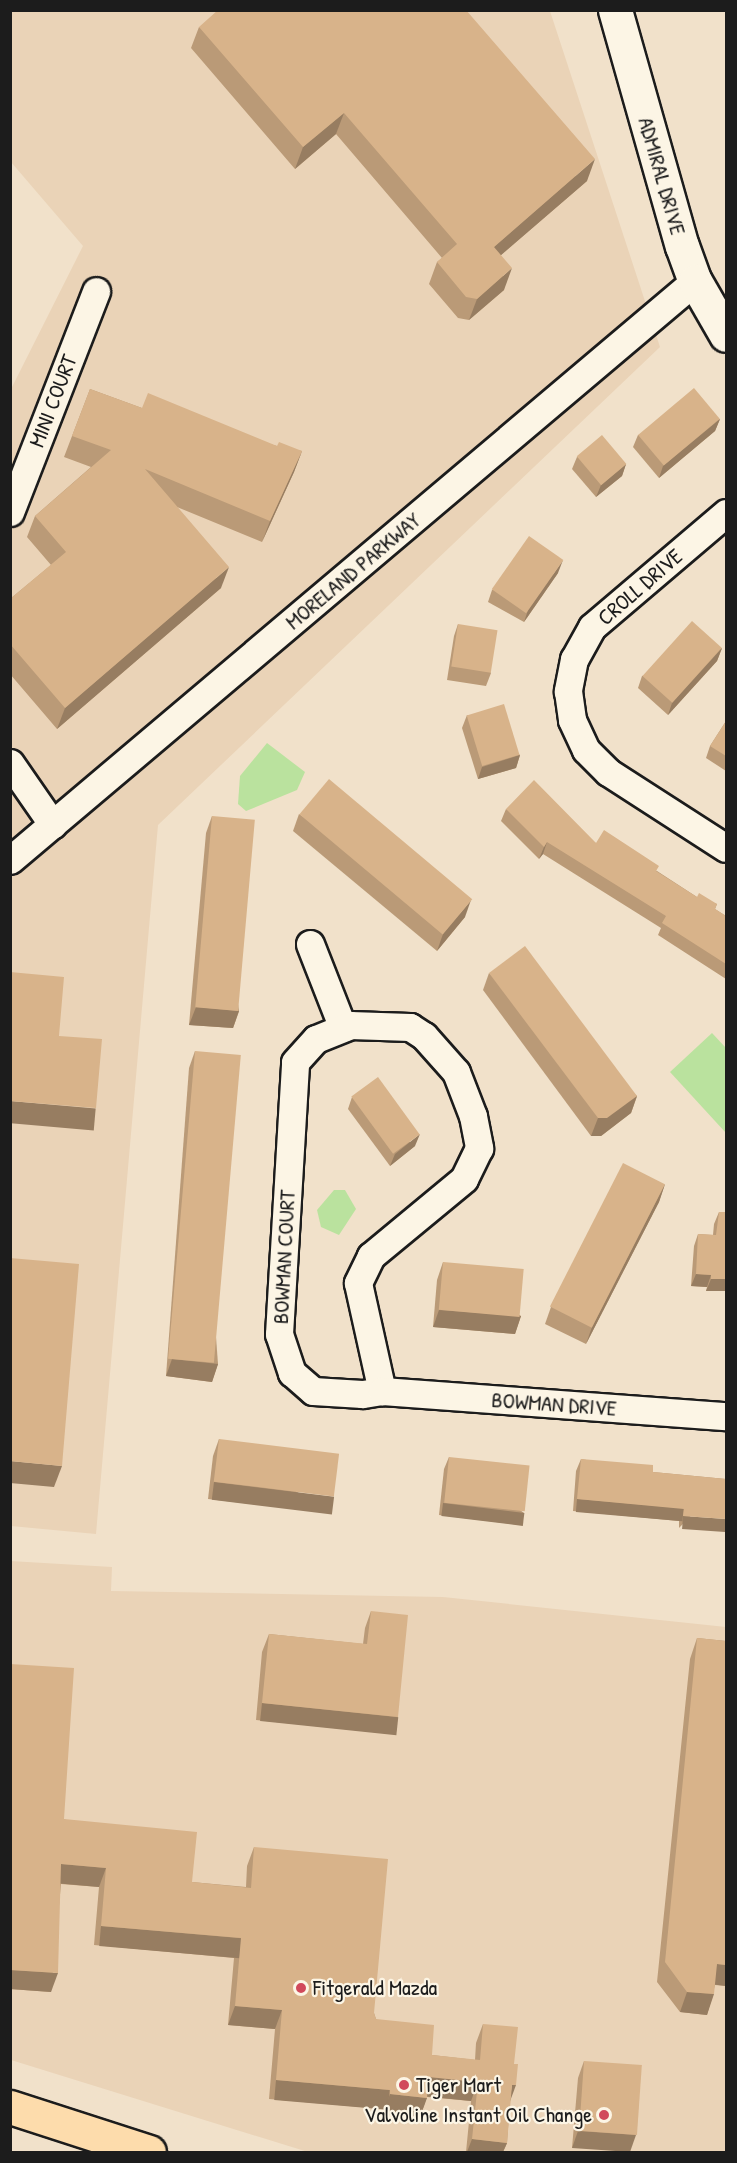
<!DOCTYPE html>
<html>
<head>
<meta charset="utf-8">
<style>
  body { margin:0 }
  #map { position:relative; width:737px; height:2163px; overflow:hidden; background:#f1e1ca; font-family:"Patrick Hand",sans-serif }
  div>[style] { position:absolute }
  .built>* { inset:0; background:#ead3b7 }
  .green>* { inset:0; background:#bae29e }
  .roads { filter:drop-shadow(2px 0 #1c1c1c) drop-shadow(-2px 0 #1c1c1c) drop-shadow(0 2px #1c1c1c) drop-shadow(0 -2px #1c1c1c) }
  .street>* { height:27px; margin:-13.5px; padding:0 13.5px; transform-origin:13.5px; border-radius:13.5px; background:#fcf5e5 }
  .secondary>* { height:33px; margin:-16.5px; padding:0 16.5px; transform-origin:16.5px; border-radius:16.5px; background:#fcf5e5 }
  .primary>* { height:33px; margin:-16.5px; padding:0 16.5px; transform-origin:16.5px; border-radius:16.5px; background:#fddcac }
  .wall>* { inset:0; background:#ba9a77 }
  .shaded-wall>* { inset:0; background:#977d61; transform-origin:0 0 }
  .building>* { inset:0; background:#d8b38a; transform-origin:0 0 }
  .dots>* { width:16px; height:16px; translate:-50% -50%; box-sizing:border-box; border:3px solid #fcf5e5; border-radius:50% }
  span { translate:-50% -50%; white-space:nowrap; text-align:center; line-height:1.15; -webkit-text-stroke:4.5px #fcf5e5; paint-order:stroke }
  .street-label { font-size:22px; color:#1c1c1c }
  .poi-label { font-size:22px; color:#1c1c1c }
  .left { translate:0 -50%; text-align:left }
  .right { translate:-100% -50%; text-align:right }
  .frame { position:absolute; inset:0; border:12px solid #1c1c1c; pointer-events:none }
</style>
</head>
<body>
<div id="map">
  <div class="built">
    <div style="clip-path:polygon(11px 11px,550px 11px,660px 347px,158px 825px,96px 1534px,11px 1526px,10px 391px,83px 246px,11px 162px)"></div>
    <div style="clip-path:polygon(10px 1561px,112px 1567px,111px 1591px,443px 1597px,726px 1627px,726px 2152px,308px 2152px,11px 2060px)"></div>
  </div>
  <div class="green">
    <div style="clip-path:polygon(267px 743px,305px 772px,297px 790px,246px 811px,238px 804px,240px 776px)"></div>
    <div style="clip-path:polygon(712px 1033px,726px 1048px,726px 1133px,670px 1072px)"></div>
    <div style="clip-path:polygon(334px 1190px,345px 1190px,356px 1209px,339px 1235px,321px 1227px,317px 1210px)"></div>
  </div>
  <div class="roads">
    <div class="street">
      <div style="left:10px;top:512px;width:237px;rotate:-68.7deg"></div>
      <div style="left:726px;top:513px;width:176px;rotate:139.6deg"></div>
      <div style="left:592px;top:627px;width:37px;rotate:119deg"></div>
      <div style="left:574px;top:659px;width:33px;rotate:101deg"></div>
      <div style="left:568px;top:691px;width:29px;rotate:82deg"></div>
      <div style="left:572px;top:720px;width:33px;rotate:65deg"></div>
      <div style="left:586px;top:750px;width:31px;rotate:45deg"></div>
      <div style="left:608px;top:772px;width:140px;rotate:32.8deg"></div>
      <div style="left:10px;top:763px;width:75px;rotate:55.3deg"></div>
      <div style="left:10px;top:860px;width:897px;rotate:-40.21deg"></div>
      <div style="left:310px;top:944px;width:90px;rotate:68.6deg"></div>
      <div style="left:350px;top:1025px;width:60px;rotate:1.9deg"></div>
      <div style="left:410px;top:1027px;width:17px;rotate:33deg"></div>
      <div style="left:424px;top:1036px;width:48px;rotate:48.4deg"></div>
      <div style="left:456px;top:1072px;width:47px;rotate:68.9deg"></div>
      <div style="left:473px;top:1116px;width:33px;rotate:79deg"></div>
      <div style="left:479px;top:1148px;width:34px;rotate:116deg"></div>
      <div style="left:464px;top:1179px;width:121px;rotate:140.4deg"></div>
      <div style="left:371px;top:1256px;width:30px;rotate:116deg"></div>
      <div style="left:358px;top:1283px;width:111px;rotate:77.5deg"></div>
      <div style="left:382px;top:1391px;width:20px;rotate:171deg"></div>
      <div style="left:362px;top:1394px;width:49px;rotate:-176.5deg"></div>
      <div style="left:313px;top:1391px;width:28px;rotate:-139deg"></div>
      <div style="left:292px;top:1373px;width:41px;rotate:-108.4deg"></div>
      <div style="left:279px;top:1334px;width:272px;rotate:-86.6deg"></div>
      <div style="left:295px;top:1062px;width:31px;rotate:-48deg"></div>
      <div style="left:316px;top:1039px;width:37px;rotate:-22deg"></div>
      <div style="left:382px;top:1391px;width:345px;rotate:4.2deg"></div>
    </div>
    <div class="secondary">
      <div style="left:615px;top:10px;width:245px;rotate:74.2deg"></div>
      <div style="left:682px;top:246px;width:37px;rotate:70deg"></div>
      <div style="left:695px;top:281px;width:62px;rotate:60.1deg"></div>
    </div>
    <div class="primary">
      <div style="left:10px;top:2107px;width:146px;rotate:17.9deg"></div>
    </div>
  </div>
  <div class="wall">
    <div style="clip-path:polygon(199px 27px,587px 181px,501px 255px,504px 290px,469px 320px,458px 318px,429px 284px,437px 262px,442px 258px,336px 134px,295px 169px,191px 48px)"></div>
    <div style="clip-path:polygon(90px 389px,142px 408px,277px 446px,302px 451px,294px 472px,262px 542px,177px 507px,221px 588px,57px 729px,10px 674px,10px 599px,51px 565px,27px 537px,35px 516px,91px 467px,64px 457px)"></div>
    <div style="clip-path:polygon(720px 419px,715px 431px,659px 478px,633px 447px,638px 435px)"></div>
    <div style="clip-path:polygon(577px 457px,626px 464px,622px 476px,596px 497px,572px 469px)"></div>
    <div style="clip-path:polygon(558px 573px,524px 622px,488px 602px,492px 590px)"></div>
    <div style="clip-path:polygon(458px 624px,491px 673px,486px 686px,447px 680px,454px 636px)"></div>
    <div style="clip-path:polygon(722px 648px,717px 661px,668px 715px,638px 688px,642px 676px)"></div>
    <div style="clip-path:polygon(467px 715px,520px 755px,516px 768px,478px 779px,462px 728px)"></div>
    <div style="clip-path:polygon(726px 721px,726px 771px,706px 758px,710px 746px)"></div>
    <div style="clip-path:polygon(506px 809px,596px 843px,657px 871px,697px 897px,717px 904px,715px 909px,726px 916px,726px 979px,658px 935px,661px 928px,543px 854px,539px 859px,501px 821px)"></div>
    <div style="clip-path:polygon(299px 814px,465px 917px,437px 951px,293px 831px)"></div>
    <div style="clip-path:polygon(212px 816px,239px 1011px,233px 1028px,189px 1025px,206px 833px)"></div>
    <div style="clip-path:polygon(489px 973px,637px 1096px,631px 1113px,601px 1136px,591px 1136px,483px 990px)"></div>
    <div style="clip-path:polygon(195px 1051px,218px 1364px,212px 1382px,166px 1376px,189px 1068px)"></div>
    <div style="clip-path:polygon(352px 1097px,415px 1146px,390px 1166px,348px 1109px)"></div>
    <div style="clip-path:polygon(665px 1184px,659px 1202px,586px 1344px,545px 1324px,551px 1307px)"></div>
    <div style="clip-path:polygon(719px 1212px,726px 1291px,706px 1291px,707px 1287px,691px 1286px,694px 1246px,698px 1234px,713px 1235px,714px 1224px)"></div>
    <div style="clip-path:polygon(443px 1262px,521px 1316px,515px 1334px,433px 1327px,437px 1280px)"></div>
    <div style="clip-path:polygon(219px 1439px,328px 1513px,208px 1499px,213px 1456px)"></div>
    <div style="clip-path:polygon(449px 1457px,524px 1513px,520px 1525px,439px 1515px,444px 1469px)"></div>
    <div style="clip-path:polygon(581px 1459px,653px 1472px,726px 1479px,679px 1528px,679px 1521px,573px 1511px,576px 1471px)"></div>
    <div style="clip-path:polygon(371px 1611px,398px 1717px,392px 1734px,256px 1720px,262px 1652px,269px 1634px,363px 1644px,365px 1628px)"></div>
    <div style="clip-path:polygon(697px 1638px,726px 1641px,726px 1986px,715px 1985px,707px 2015px,680px 2012px,657px 1982px,690px 1659px)"></div>
    <div style="clip-path:polygon(10px 1664px,64px 1819px,192px 1882px,246px 1887px,247px 1866px,254px 1847px,374px 2013px,376px 2019px,432px 2055px,475px 2060px,476px 2043px,483px 2024px,510px 2100px,507px 2143px,503px 2152px,466px 2152px,471px 2101px,427px 2097px,420px 2117px,383px 2114px,383px 2109px,269px 2099px,275px 2029px,228px 2025px,234px 1958px,94px 1945px,99px 1887px,61px 1884px,51px 1992px,10px 1989px)"></div>
    <div style="clip-path:polygon(584px 2061px,636px 2135px,572px 2148px,578px 2078px)"></div>
  </div>
  <div class="shaded-wall">
    <div style="clip-path:polygon(344px 113px,336px 134px,295px 169px,303px 147px)"></div>
    <div style="clip-path:polygon(595px 159px,587px 181px,486px 268px,494px 247px)"></div>
    <div style="clip-path:polygon(512px 268px,504px 290px,469px 320px,477px 299px)"></div>
    <div style="clip-path:polygon(720px 419px,715px 431px,659px 478px,663px 466px)"></div>
    <div style="clip-path:polygon(302px 451px,294px 472px,262px 542px,270px 521px)"></div>
    <div style="clip-path:polygon(626px 464px,622px 476px,596px 497px,601px 485px)"></div>
    <div style="clip-path:polygon(563px 560px,558px 573px,524px 622px,528px 610px)"></div>
    <div style="clip-path:polygon(229px 567px,221px 588px,57px 729px,65px 708px)"></div>
    <div style="clip-path:polygon(722px 648px,717px 661px,668px 715px,672px 703px)"></div>
    <div style="clip-path:polygon(520px 755px,516px 768px,478px 779px,482px 767px)"></div>
    <div style="clip-path:polygon(547px 842px,543px 854px,539px 859px,544px 847px)"></div>
    <div style="clip-path:polygon(471px 900px,465px 917px,437px 951px,443px 934px)"></div>
    <div style="clip-path:polygon(196px 1007px,239px 1011px,233px 1028px,189px 1025px)"></div>
    <div style="clip-path:polygon(637px 1096px,631px 1113px,601px 1136px,591px 1136px,598px 1118px)"></div>
    <div style="left:10px;top:1101px;width:86px;height:22px;rotate:5deg"></div>
    <div style="clip-path:polygon(420px 1134px,415px 1146px,390px 1166px,395px 1154px)"></div>
    <div style="clip-path:polygon(665px 1184px,659px 1202px,586px 1344px,592px 1327px)"></div>
    <div style="clip-path:polygon(696px 1274px,711px 1275px,707px 1287px,691px 1286px)"></div>
    <div style="clip-path:polygon(711px 1279px,726px 1279px,726px 1291px,706px 1291px)"></div>
    <div style="clip-path:polygon(439px 1310px,521px 1316px,515px 1334px,433px 1327px)"></div>
    <div style="clip-path:polygon(172px 1359px,218px 1364px,212px 1382px,166px 1376px)"></div>
    <div style="clip-path:polygon(10px 1461px,62px 1466px,54px 1487px,10px 1483px)"></div>
    <div style="left:214px;top:1482px;width:121px;height:18px;rotate:7deg"></div>
    <div style="left:577px;top:1499px;width:107px;height:13px;rotate:5deg"></div>
    <div style="left:443px;top:1503px;width:82px;height:13px;rotate:7deg"></div>
    <div style="left:683px;top:1516px;width:43px;height:13px;rotate:4deg"></div>
    <div style="left:262px;top:1703px;width:137px;height:18px;rotate:6deg"></div>
    <div style="clip-path:polygon(61px 1864px,106px 1868px,99px 1887px,54px 1883px)"></div>
    <div style="left:101px;top:1926px;width:141px;height:20px;rotate:5deg"></div>
    <div style="clip-path:polygon(717px 1964px,726px 1965px,726px 1986px,710px 1984px)"></div>
    <div style="clip-path:polygon(10px 1970px,58px 1973px,51px 1992px,10px 1989px)"></div>
    <div style="clip-path:polygon(687px 1992px,714px 1994px,707px 2015px,680px 2012px)"></div>
    <div style="clip-path:polygon(235px 2006px,282px 2010px,275px 2029px,228px 2025px)"></div>
    <div style="clip-path:polygon(429px 2077px,478px 2082px,471px 2101px,422px 2096px)"></div>
    <div style="left:276px;top:2080px;width:114px;height:20px;rotate:5deg"></div>
    <div style="clip-path:polygon(512px 2085px,516px 2085px,509px 2104px)"></div>
    <div style="clip-path:polygon(390px 2094px,427px 2098px,420px 2117px,383px 2114px)"></div>
    <div style="clip-path:polygon(578px 2131px,636px 2135px,630px 2152px,572px 2148px)"></div>
    <div style="clip-path:polygon(472px 2139px,507px 2143px,503px 2152px,467px 2152px)"></div>
  </div>
  <div class="building">
    <div style="clip-path:polygon(218px 10px,466px 10px,595px 159px,494px 247px,512px 268px,477px 299px,466px 297px,437px 262px,457px 244px,344px 113px,303px 147px,199px 27px)"></div>
    <div style="left:694px;top:388px;width:40px;height:73px;rotate:50deg"></div>
    <div style="clip-path:polygon(90px 389px,142px 408px,148px 393px,277px 446px,279px 442px,302px 451px,270px 521px,145px 469px,229px 567px,65px 708px,10px 644px,10px 599px,66px 552px,35px 516px,111px 450px,72px 436px)"></div>
    <div style="left:602px;top:435px;width:38px;height:33px;rotate:50deg"></div>
    <div style="left:529px;top:536px;width:42px;height:65px;rotate:35deg"></div>
    <div style="left:692px;top:621px;width:40px;height:74px;rotate:42deg"></div>
    <div style="left:458px;top:624px;width:40px;height:43px;rotate:9deg"></div>
    <div style="left:504px;top:704px;width:53px;height:39px;rotate:73deg"></div>
    <div style="clip-path:polygon(726px 721px,726px 756px,710px 746px)"></div>
    <div style="left:329px;top:779px;width:187px;height:46px;rotate:40deg"></div>
    <div style="clip-path:polygon(534px 780px,596px 843px,604px 830px,659px 866px,656px 871px,697px 897px,699px 893px,717px 904px,715px 909px,726px 916px,726px 964px,662px 923px,666px 916px,547px 842px,544px 847px,506px 809px)"></div>
    <div style="left:212px;top:816px;width:43px;height:192px;rotate:5deg"></div>
    <div style="clip-path:polygon(525px 946px,637px 1096px,607px 1118px,598px 1118px,489px 973px)"></div>
    <div style="clip-path:polygon(10px 972px,64px 977px,59px 1036px,102px 1039px,96px 1108px,10px 1101px)"></div>
    <div style="left:195px;top:1051px;width:46px;height:309px;rotate:5deg"></div>
    <div style="left:378px;top:1077px;width:71px;height:33px;rotate:54deg"></div>
    <div style="left:623px;top:1163px;width:47px;height:161px;rotate:27deg"></div>
    <div style="clip-path:polygon(719px 1212px,726px 1212px,726px 1279px,711px 1279px,711px 1275px,696px 1274px,698px 1234px,716px 1235px)"></div>
    <div style="clip-path:polygon(10px 1258px,79px 1264px,62px 1466px,10px 1461px)"></div>
    <div style="left:443px;top:1262px;width:81px;height:48px;rotate:5deg"></div>
    <div style="left:219px;top:1439px;width:121px;height:43px;rotate:7deg"></div>
    <div style="left:449px;top:1457px;width:81px;height:46px;rotate:6deg"></div>
    <div style="clip-path:polygon(581px 1459px,653px 1465px,653px 1472px,726px 1479px,726px 1519px,683px 1516px,684px 1509px,577px 1499px)"></div>
    <div style="clip-path:polygon(371px 1611px,408px 1615px,398px 1717px,262px 1703px,269px 1634px,367px 1644px)"></div>
    <div style="clip-path:polygon(697px 1638px,726px 1641px,726px 1965px,717px 1964px,714px 1994px,687px 1992px,665px 1962px)"></div>
    <div style="clip-path:polygon(10px 1664px,74px 1668px,64px 1819px,197px 1832px,192px 1882px,251px 1888px,254px 1847px,388px 1859px,374px 2013px,376px 2019px,434px 2025px,432px 2055px,480px 2060px,483px 2024px,518px 2027px,514px 2064px,518px 2064px,516px 2085px,512px 2085px,507px 2143px,472px 2139px,478px 2082px,429px 2077px,427px 2098px,390px 2094px,390px 2090px,276px 2080px,282px 2010px,235px 2006px,241px 1938px,101px 1926px,106px 1868px,61px 1864px,58px 1973px,10px 1970px)"></div>
    <div style="left:584px;top:2061px;width:58px;height:70px;rotate:4deg"></div>
  </div>
  <div class="dots">
    <div style="left:301px;top:1988px;background:#d1495b"></div>
    <div style="left:404px;top:2085px;background:#d1495b"></div>
    <div style="left:604px;top:2115px;background:#d1495b"></div>
  </div>
  <div class="street-label">
    <span style="left:662px;top:176px;rotate:74deg">ADMIRAL DRIVE</span>
    <span style="left:53px;top:401px;rotate:-69deg">MINI COURT</span>
    <span style="left:353px;top:571px;rotate:-40deg">MORELAND PARKWAY</span>
    <span style="left:640px;top:587px;rotate:-41deg">CROLL DRIVE</span>
    <span style="left:284px;top:1257px;rotate:-87deg">BOWMAN COURT</span>
    <span style="left:554px;top:1404px;rotate:4deg">BOWMAN DRIVE</span>
  </div>
  <div class="poi-label">
    <span class="left" style="left:313px;top:1988px">Fitgerald Mazda</span>
    <span class="left" style="left:416px;top:2085px">Tiger Mart</span>
    <span class="right" style="left:592px;top:2115px">Valvoline Instant Oil Change</span>
  </div>
  <div class="frame"></div>
</div>
</body>
</html>
